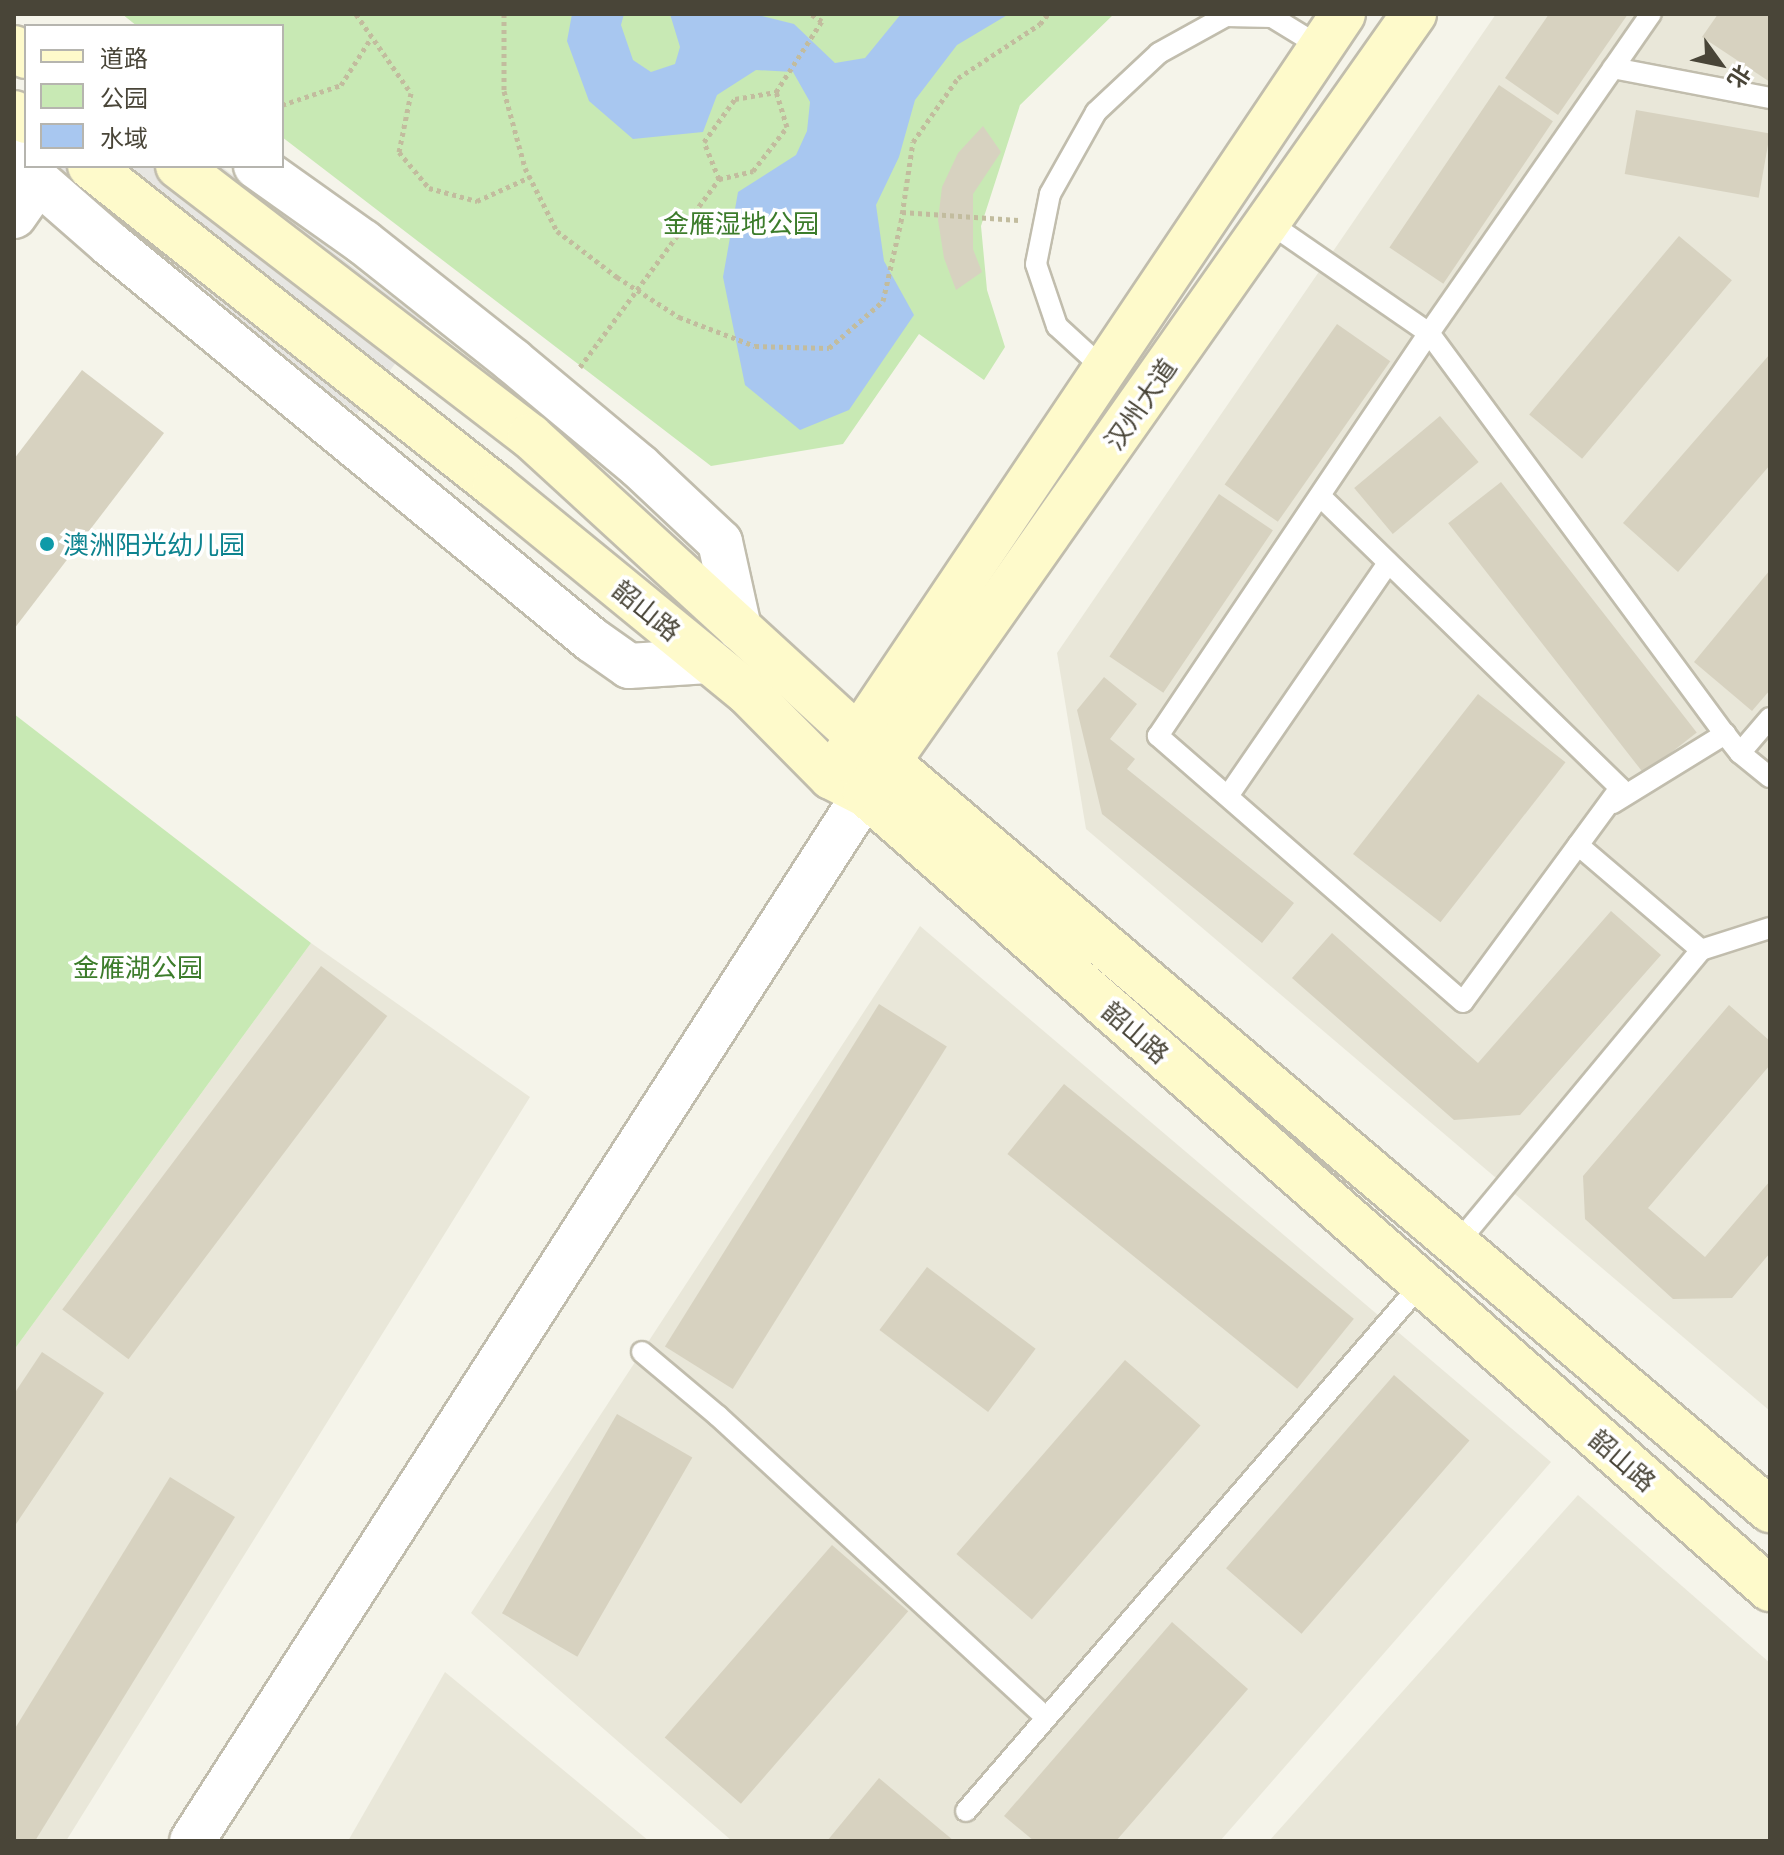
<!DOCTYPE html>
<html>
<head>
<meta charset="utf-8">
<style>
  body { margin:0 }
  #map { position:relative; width:1784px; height:1855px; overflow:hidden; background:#f5f4ea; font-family:"Exo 2","Noto Sans SC",sans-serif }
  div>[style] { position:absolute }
  .residential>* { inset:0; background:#e9e7d9 }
  .green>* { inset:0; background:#c8e9b4 }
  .parking>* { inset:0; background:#e7e6e2 }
  .water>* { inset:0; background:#a8c7f0 }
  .building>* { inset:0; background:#d7d2c0; transform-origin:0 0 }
  .path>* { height:5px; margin-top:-2.5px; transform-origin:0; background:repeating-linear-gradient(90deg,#c2bc9e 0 4px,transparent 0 8px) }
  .roads { filter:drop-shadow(2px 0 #c1bdad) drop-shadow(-2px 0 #c1bdad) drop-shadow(0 2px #c1bdad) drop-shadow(0 -2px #c1bdad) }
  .service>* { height:20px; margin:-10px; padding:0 10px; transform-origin:10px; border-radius:10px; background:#fff }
  .tertiary>* { height:44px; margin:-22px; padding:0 22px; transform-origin:22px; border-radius:22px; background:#fff }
  .secondary>* { height:44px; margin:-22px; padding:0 22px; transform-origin:22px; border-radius:22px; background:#fefacb }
  .dots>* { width:22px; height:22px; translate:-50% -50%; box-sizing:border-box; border:4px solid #fff; border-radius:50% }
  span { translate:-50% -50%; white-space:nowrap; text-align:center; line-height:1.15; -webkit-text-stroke:7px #fff; paint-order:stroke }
  .park-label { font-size:26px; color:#3c7c2b }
  .street-label { font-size:26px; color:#494538 }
  .culture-label { font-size:26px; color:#0d838f }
  .left { translate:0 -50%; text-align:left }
  .frame { position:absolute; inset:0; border:16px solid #494538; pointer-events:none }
  .legend { position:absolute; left:24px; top:24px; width:260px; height:144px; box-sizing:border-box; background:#fff; border:2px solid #b6b5af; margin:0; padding:10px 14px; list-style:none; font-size:24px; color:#494538 }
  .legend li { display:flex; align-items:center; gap:16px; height:40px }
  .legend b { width:40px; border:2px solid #b6b5af }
  .north { position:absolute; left:1680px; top:24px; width:80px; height:80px; -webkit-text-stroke:6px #fff; paint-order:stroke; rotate:123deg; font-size:22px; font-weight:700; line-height:32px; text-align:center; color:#494538 }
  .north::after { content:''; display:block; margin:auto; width:28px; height:36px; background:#494538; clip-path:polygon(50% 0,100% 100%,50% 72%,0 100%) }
</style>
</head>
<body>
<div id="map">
  <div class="residential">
    <div style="clip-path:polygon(1496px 14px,1770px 14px,1770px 1411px,1086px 829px,1057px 653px)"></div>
    <div style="clip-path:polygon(920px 926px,1551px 1462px,1220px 1841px,732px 1841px,471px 1613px)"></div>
    <div style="clip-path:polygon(311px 943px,530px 1097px,66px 1841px,14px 1841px,14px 1350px)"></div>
    <div style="clip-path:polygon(1578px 1495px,1770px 1663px,1770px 1841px,1269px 1841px)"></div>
    <div style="clip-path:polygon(445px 1672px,649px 1841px,348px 1841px)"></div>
  </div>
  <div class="green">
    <div style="clip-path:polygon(122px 14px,1114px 14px,1020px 105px,981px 226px,987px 290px,1005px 347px,984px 380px,919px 334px,843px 444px,711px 466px,282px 137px,282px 26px,137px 26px)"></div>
    <div style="clip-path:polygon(14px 714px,311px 943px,14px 1350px)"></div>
  </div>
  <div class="parking">
    <div style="clip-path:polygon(32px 166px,221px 166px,426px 323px,357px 414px)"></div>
  </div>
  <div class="water">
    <div style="clip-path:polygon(572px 14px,624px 14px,621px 25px,633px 60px,651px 72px,675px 64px,680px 47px,670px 14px,754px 14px,794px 24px,835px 63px,865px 58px,901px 14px,1009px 14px,957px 45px,915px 100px,899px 157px,876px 205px,884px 261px,914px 315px,849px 410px,800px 430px,745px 385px,723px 277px,738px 192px,796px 155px,807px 131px,810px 102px,793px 72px,756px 70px,717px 95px,703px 132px,633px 139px,589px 101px,567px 41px)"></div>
  </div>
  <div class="building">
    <div style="clip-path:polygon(1549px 14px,1628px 14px,1558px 115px,1505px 78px)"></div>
    <div style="clip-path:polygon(1718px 14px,1770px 14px,1770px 82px,1702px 37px)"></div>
    <div style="left:1499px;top:85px;width:65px;height:196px;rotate:34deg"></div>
    <div style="left:1636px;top:110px;width:136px;height:65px;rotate:10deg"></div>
    <div style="clip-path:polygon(983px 126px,1001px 152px,973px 194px,973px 249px,982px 272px,956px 290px,944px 258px,938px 220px,942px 187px,958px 153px)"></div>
    <div style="left:1679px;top:236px;width:69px;height:233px;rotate:40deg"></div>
    <div style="left:1337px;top:324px;width:65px;height:196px;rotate:35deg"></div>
    <div style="clip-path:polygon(1770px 354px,1770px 465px,1678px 572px,1623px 523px)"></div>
    <div style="clip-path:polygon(82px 370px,164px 433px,14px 629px,14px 459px)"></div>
    <div style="left:1440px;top:416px;width:60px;height:112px;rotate:50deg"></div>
    <div style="left:1501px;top:482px;width:318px;height:67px;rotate:52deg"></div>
    <div style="left:1219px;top:494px;width:65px;height:196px;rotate:34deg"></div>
    <div style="clip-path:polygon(1770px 570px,1770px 690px,1752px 711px,1694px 662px)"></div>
    <div style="clip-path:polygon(1104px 677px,1137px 704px,1110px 739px,1135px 759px,1127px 769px,1294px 903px,1262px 943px,1102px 814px,1077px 710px)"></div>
    <div style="left:1478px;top:694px;width:111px;height:203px;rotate:38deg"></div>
    <div style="clip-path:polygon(1611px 911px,1661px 955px,1520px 1115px,1454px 1120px,1292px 978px,1332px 933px,1478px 1063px)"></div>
    <div style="left:321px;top:966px;width:83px;height:430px;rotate:37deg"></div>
    <div style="left:879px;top:1004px;width:80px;height:404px;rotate:32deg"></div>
    <div style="clip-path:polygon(1729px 1005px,1770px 1041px,1770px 1065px,1648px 1208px,1705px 1257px,1770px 1181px,1770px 1253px,1732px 1298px,1673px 1299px,1585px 1219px,1583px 1176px)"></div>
    <div style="left:1064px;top:1084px;width:373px;height:90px;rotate:39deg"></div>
    <div style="left:927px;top:1267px;width:136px;height:79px;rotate:37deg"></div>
    <div style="clip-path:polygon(42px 1352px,104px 1393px,14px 1527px,14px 1394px)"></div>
    <div style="left:1125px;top:1360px;width:100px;height:257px;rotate:41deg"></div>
    <div style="left:1394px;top:1375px;width:100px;height:256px;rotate:41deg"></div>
    <div style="left:617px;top:1414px;width:87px;height:230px;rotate:30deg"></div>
    <div style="clip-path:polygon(170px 1477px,235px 1517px,35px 1841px,14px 1841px,14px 1730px)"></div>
    <div style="left:832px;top:1545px;width:101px;height:255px;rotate:41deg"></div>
    <div style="clip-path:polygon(1172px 1622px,1248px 1689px,1116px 1841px,1034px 1841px,1004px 1816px)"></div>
    <div style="clip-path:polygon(879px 1778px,954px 1841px,827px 1841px)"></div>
  </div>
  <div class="path">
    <div style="left:356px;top:14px;width:96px;rotate:55.2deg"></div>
    <div style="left:411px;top:93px;width:60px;rotate:101.5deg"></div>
    <div style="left:399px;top:152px;width:47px;rotate:50.2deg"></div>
    <div style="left:429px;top:188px;width:50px;rotate:15.2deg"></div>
    <div style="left:477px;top:201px;width:58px;rotate:-24.4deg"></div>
    <div style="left:504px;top:14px;width:77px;rotate:90deg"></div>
    <div style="left:504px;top:91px;width:80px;rotate:74.7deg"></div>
    <div style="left:525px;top:168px;width:71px;rotate:63.1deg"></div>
    <div style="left:557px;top:231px;width:76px;rotate:37.5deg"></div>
    <div style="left:617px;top:277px;width:74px;rotate:32.8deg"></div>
    <div style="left:679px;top:317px;width:81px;rotate:20.9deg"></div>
    <div style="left:755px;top:346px;width:74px;rotate:1.5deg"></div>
    <div style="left:829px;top:348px;width:72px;rotate:-41deg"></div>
    <div style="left:883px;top:301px;width:81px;rotate:-77.2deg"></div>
    <div style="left:901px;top:222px;width:81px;rotate:-81.5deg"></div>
    <div style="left:913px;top:142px;width:78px;rotate:-54.9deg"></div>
    <div style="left:958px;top:78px;width:98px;rotate:-33.4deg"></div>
    <div style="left:1040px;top:24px;width:13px;rotate:-51deg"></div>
    <div style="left:282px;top:105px;width:62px;rotate:-18.7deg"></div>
    <div style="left:341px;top:85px;width:56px;rotate:-57.4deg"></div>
    <div style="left:719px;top:179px;width:40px;rotate:-112deg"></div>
    <div style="left:704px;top:142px;width:53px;rotate:-54.2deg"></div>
    <div style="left:735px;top:99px;width:42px;rotate:-9.7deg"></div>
    <div style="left:902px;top:212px;width:117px;rotate:3.9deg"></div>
    <div style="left:580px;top:367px;width:234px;rotate:-53.5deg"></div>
    <div style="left:719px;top:179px;width:35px;rotate:-13deg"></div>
    <div style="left:753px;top:171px;width:56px;rotate:-52.3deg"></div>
    <div style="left:787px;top:127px;width:37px;rotate:-107deg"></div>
    <div style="left:776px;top:92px;width:85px;rotate:-57.1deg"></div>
    <div style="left:822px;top:21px;width:13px;rotate:-148deg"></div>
  </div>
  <div class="roads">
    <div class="service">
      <div style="left:1613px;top:68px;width:160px;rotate:10.8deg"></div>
      <div style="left:1268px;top:222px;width:196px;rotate:34.6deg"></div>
      <div style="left:1429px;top:333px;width:498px;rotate:53.6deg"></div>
      <div style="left:1725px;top:734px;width:24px;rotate:52deg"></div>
      <div style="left:1740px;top:753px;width:38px;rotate:39deg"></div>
      <div style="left:1105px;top:370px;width:65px;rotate:-137.5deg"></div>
      <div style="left:1057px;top:326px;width:65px;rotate:-108.7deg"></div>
      <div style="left:1036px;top:264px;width:71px;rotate:-78.7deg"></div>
      <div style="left:1050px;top:194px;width:94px;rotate:-60.7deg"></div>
      <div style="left:1096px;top:112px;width:86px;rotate:-43.1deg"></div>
      <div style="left:1159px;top:53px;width:77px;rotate:-28.9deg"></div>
      <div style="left:1226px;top:16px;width:46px;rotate:1.2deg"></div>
      <div style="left:1272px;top:17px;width:57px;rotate:31.5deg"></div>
      <div style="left:1320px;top:496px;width:419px;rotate:44.2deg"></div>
      <div style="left:1620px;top:788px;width:265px;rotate:126.3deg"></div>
      <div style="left:1463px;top:1002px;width:405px;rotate:-138.9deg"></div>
      <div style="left:1158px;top:736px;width:486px;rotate:-56.1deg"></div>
      <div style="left:1429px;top:333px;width:389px;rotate:-55.2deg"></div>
      <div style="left:1740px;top:753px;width:46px;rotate:-49.4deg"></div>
      <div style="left:1228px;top:796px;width:283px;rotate:-55.5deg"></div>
      <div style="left:1613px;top:803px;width:132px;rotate:-31.6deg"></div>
      <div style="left:1578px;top:845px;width:162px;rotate:40.5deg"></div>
      <div style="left:1457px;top:1244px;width:382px;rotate:-50.3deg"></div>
      <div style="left:1701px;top:950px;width:72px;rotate:-17.7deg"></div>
      <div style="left:642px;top:1352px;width:99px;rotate:40.1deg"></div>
      <div style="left:718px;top:1416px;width:446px;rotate:42.6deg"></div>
      <div style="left:966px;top:1811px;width:698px;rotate:-49.18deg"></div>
    </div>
    <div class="tertiary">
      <div style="left:14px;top:160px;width:128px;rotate:41.2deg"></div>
      <div style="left:110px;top:244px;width:624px;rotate:39.41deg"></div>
      <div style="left:592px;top:640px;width:45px;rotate:35.1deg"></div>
      <div style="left:629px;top:666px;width:79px;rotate:-3.6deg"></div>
      <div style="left:256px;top:166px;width:131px;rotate:35.4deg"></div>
      <div style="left:363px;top:242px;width:191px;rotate:38.4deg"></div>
      <div style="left:513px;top:361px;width:164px;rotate:39.8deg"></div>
      <div style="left:639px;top:466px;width:111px;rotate:43.2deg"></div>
      <div style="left:720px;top:542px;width:88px;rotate:77.5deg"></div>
      <div style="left:14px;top:216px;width:42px;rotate:-54.8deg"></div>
      <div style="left:192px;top:1841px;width:1245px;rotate:-57.27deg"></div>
    </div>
    <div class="secondary">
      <div style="left:14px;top:48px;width:14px;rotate:34deg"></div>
      <div style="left:14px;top:113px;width:14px;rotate:34deg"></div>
      <div style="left:90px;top:166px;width:516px;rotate:38.31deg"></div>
      <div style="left:495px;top:486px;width:325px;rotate:39.3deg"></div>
      <div style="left:747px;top:692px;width:120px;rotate:45.3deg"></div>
      <div style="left:831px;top:777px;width:38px;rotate:27deg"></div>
      <div style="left:865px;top:794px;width:1205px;rotate:41.3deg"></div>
      <div style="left:178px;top:166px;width:444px;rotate:37.5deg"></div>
      <div style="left:530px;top:436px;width:450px;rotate:42.5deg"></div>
      <div style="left:862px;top:740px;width:1191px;rotate:40.3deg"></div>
      <div style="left:843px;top:759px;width:897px;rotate:-56.13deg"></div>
      <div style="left:871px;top:786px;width:944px;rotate:-54.88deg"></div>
    </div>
  </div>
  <div class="dots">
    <div style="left:47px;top:544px;background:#0f9aa8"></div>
  </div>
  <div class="park-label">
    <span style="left:741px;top:223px">金雁湿地公园</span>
    <span style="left:138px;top:967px">金雁湖公园</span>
  </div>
  <div class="street-label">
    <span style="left:1140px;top:404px;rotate:-55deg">汉州大道</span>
    <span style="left:647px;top:610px;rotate:39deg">韶山路</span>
    <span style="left:1136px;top:1032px;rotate:41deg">韶山路</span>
    <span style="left:1623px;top:1460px;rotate:41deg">韶山路</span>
  </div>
  <div class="culture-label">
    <span class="left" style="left:63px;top:544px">澳洲阳光幼儿园</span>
  </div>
  <div class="frame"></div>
  <ul class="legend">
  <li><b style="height:10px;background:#fefacb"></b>道路</li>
  <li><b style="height:22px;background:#c8e9b4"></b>公园</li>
  <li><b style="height:22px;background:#a8c7f0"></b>水域</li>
  </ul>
  <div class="north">北</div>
</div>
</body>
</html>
